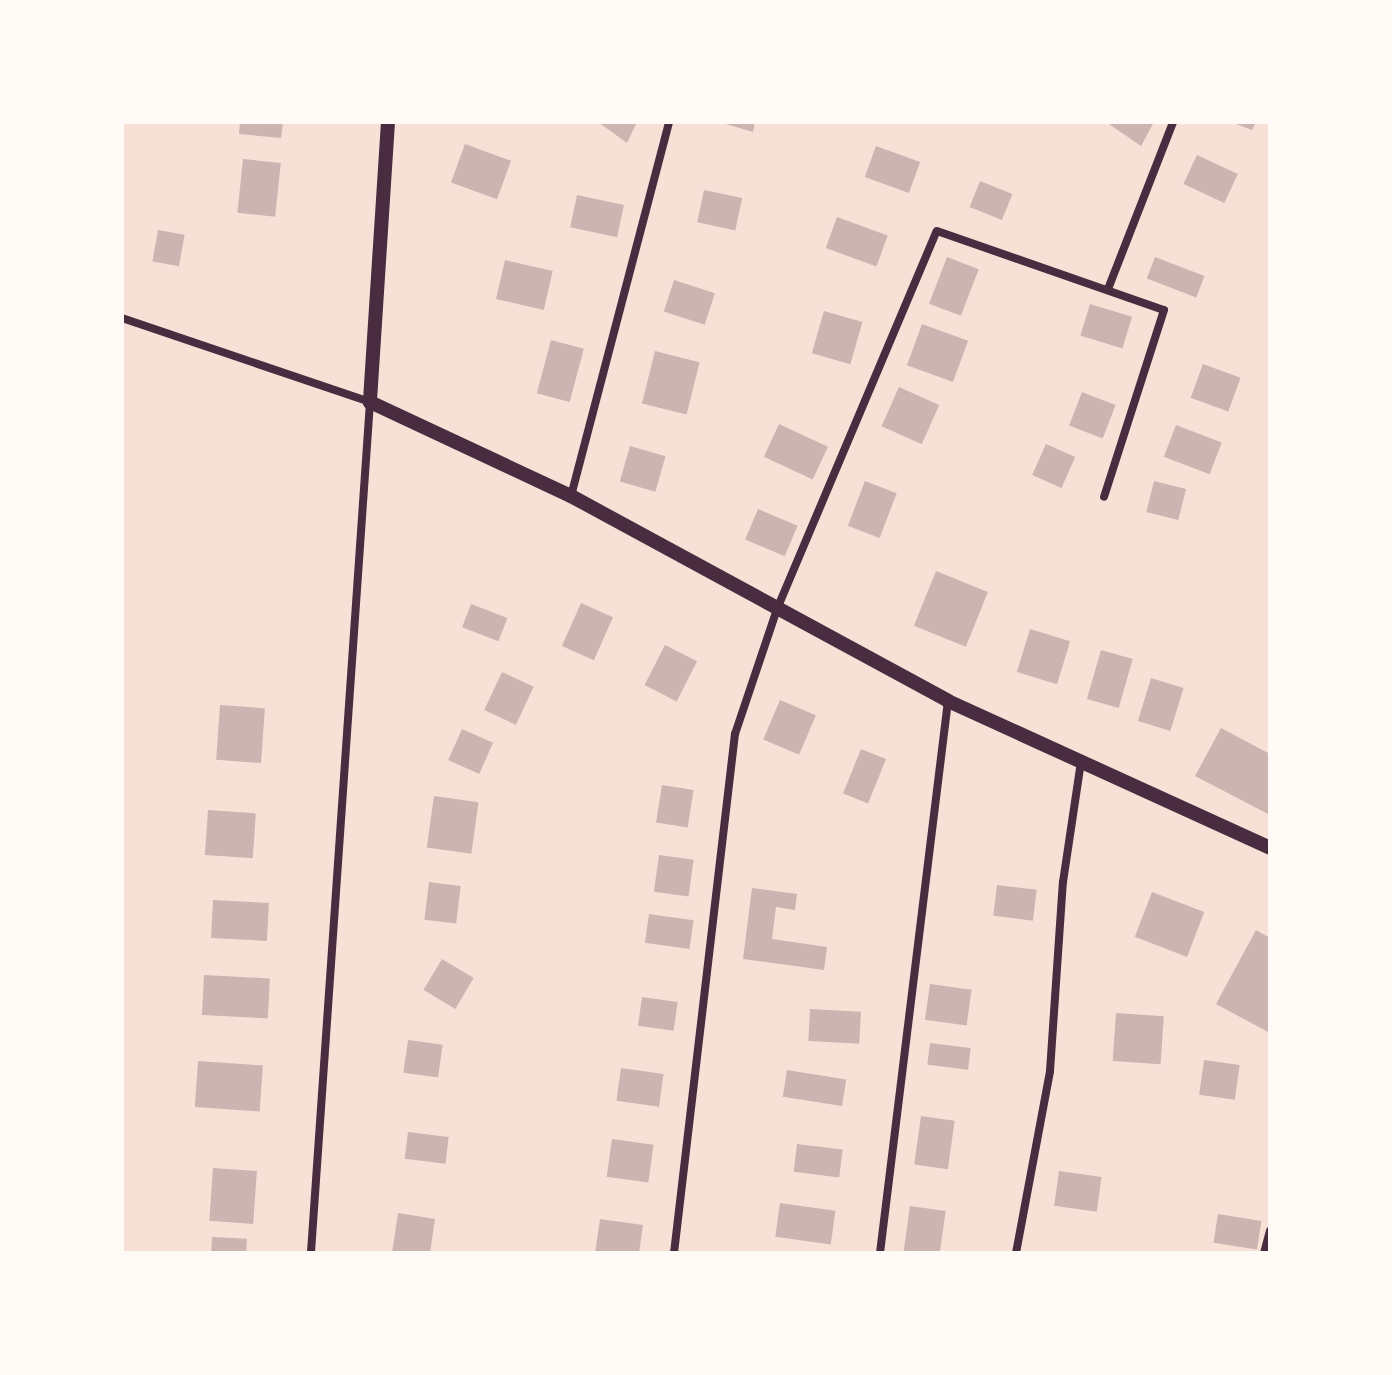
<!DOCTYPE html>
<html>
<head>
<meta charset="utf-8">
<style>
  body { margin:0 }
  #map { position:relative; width:1392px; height:1375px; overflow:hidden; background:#f7e1d7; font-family:Arial,sans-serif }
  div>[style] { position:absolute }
  .building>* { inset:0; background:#ccb4b1; transform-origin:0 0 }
  .minor>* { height:8px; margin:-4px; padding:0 4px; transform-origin:4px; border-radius:4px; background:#4a2c40 }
  .tertiary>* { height:14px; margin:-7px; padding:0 7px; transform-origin:7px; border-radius:7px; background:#4a2c40 }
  span { translate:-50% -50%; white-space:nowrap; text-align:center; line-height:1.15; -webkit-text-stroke:6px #fffaf5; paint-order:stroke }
  .frame { position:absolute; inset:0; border:124px solid #fffaf5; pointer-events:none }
</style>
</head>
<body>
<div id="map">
  <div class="building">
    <div style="clip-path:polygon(240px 122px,283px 122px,281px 138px,239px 134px)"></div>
    <div style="clip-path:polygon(598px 122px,637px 122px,627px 143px)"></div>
    <div style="clip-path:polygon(719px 122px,755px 122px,753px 132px)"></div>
    <div style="clip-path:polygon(1106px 122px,1154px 122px,1141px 146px)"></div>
    <div style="clip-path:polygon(1231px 122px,1256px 122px,1252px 130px)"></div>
    <div style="left:465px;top:144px;width:49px;height:41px;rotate:20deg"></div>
    <div style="left:876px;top:146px;width:47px;height:33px;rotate:20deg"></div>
    <div style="left:1197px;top:155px;width:45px;height:32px;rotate:25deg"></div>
    <div style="left:243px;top:159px;width:38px;height:54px;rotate:6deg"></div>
    <div style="left:980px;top:181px;width:35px;height:28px;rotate:22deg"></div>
    <div style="left:704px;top:190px;width:39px;height:33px;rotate:12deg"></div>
    <div style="left:577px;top:195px;width:48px;height:33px;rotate:12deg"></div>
    <div style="left:837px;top:217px;width:54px;height:33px;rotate:20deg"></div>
    <div style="left:158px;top:230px;width:27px;height:32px;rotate:10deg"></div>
    <div style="left:947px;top:257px;width:34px;height:50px;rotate:21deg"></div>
    <div style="left:1155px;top:257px;width:53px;height:23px;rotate:21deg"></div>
    <div style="left:505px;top:260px;width:49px;height:40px;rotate:13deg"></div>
    <div style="left:674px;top:280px;width:43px;height:33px;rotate:18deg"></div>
    <div style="left:1090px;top:304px;width:44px;height:33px;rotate:17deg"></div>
    <div style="left:824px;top:311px;width:40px;height:44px;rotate:16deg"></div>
    <div style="left:922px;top:324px;width:49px;height:44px;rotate:20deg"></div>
    <div style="left:551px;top:340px;width:34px;height:55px;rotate:15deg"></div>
    <div style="left:655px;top:351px;width:46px;height:54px;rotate:14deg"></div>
    <div style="left:1203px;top:364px;width:40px;height:36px;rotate:20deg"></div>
    <div style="left:899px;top:387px;width:44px;height:43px;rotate:24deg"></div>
    <div style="left:1082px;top:392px;width:36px;height:36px;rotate:21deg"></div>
    <div style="left:779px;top:424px;width:54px;height:36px;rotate:25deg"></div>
    <div style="left:1176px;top:425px;width:49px;height:34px;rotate:21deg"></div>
    <div style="left:1046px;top:444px;width:32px;height:34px;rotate:24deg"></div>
    <div style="left:630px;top:446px;width:37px;height:37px;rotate:16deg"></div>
    <div style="left:865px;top:481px;width:34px;height:48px;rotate:21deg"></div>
    <div style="left:1154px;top:481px;width:33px;height:32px;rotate:14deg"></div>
    <div style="left:758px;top:509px;width:43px;height:33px;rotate:23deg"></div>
    <div style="left:936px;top:571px;width:56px;height:59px;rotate:22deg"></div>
    <div style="left:581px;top:603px;width:35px;height:47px;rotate:24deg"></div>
    <div style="left:471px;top:604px;width:39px;height:25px;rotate:21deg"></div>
    <div style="left:1030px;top:629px;width:42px;height:45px;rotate:17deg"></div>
    <div style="left:665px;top:645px;width:36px;height:45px;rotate:27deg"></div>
    <div style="left:1101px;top:650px;width:33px;height:51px;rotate:16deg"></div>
    <div style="left:502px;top:672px;width:35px;height:42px;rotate:25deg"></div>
    <div style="left:1151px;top:678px;width:34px;height:45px;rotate:17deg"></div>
    <div style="left:780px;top:700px;width:39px;height:43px;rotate:23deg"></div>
    <div style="left:220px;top:705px;width:45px;height:55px;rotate:4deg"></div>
    <div style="clip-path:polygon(1221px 728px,1270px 754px,1270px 815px,1195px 776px)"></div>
    <div style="left:462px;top:729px;width:34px;height:34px;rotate:24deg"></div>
    <div style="left:861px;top:749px;width:27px;height:48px;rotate:22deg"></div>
    <div style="left:662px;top:785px;width:32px;height:38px;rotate:9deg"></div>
    <div style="left:434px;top:796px;width:45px;height:52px;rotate:8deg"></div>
    <div style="left:208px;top:810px;width:48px;height:45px;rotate:4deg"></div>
    <div style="left:659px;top:855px;width:35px;height:37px;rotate:8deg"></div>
    <div style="left:429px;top:882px;width:32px;height:38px;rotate:7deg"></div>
    <div style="left:997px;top:885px;width:40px;height:31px;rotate:7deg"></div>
    <div style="clip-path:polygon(752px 888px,797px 894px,795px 910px,776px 907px,772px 939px,827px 947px,824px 970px,743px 959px)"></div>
    <div style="left:1152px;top:892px;width:56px;height:48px;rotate:21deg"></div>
    <div style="left:213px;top:900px;width:56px;height:38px;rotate:3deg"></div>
    <div style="left:649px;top:914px;width:45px;height:29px;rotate:8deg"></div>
    <div style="clip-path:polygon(1256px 930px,1270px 938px,1270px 1033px,1216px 1004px)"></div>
    <div style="left:442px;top:959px;width:37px;height:36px;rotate:31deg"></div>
    <div style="left:204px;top:975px;width:66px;height:40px;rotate:3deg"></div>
    <div style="left:930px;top:984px;width:42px;height:36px;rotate:8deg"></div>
    <div style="left:642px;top:997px;width:36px;height:29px;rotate:8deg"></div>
    <div style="left:810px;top:1009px;width:51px;height:32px;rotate:3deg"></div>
    <div style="left:1116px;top:1013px;width:48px;height:48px;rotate:4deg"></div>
    <div style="left:408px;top:1040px;width:35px;height:33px;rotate:8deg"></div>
    <div style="left:930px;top:1043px;width:41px;height:22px;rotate:7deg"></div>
    <div style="left:1204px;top:1060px;width:36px;height:35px;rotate:8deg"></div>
    <div style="left:198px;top:1061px;width:65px;height:46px;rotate:4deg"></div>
    <div style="left:621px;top:1068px;width:43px;height:33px;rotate:8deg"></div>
    <div style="left:787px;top:1070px;width:60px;height:27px;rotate:9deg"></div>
    <div style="left:921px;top:1116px;width:34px;height:49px;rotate:8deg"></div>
    <div style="left:408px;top:1132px;width:41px;height:27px;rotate:7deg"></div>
    <div style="left:612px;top:1139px;width:42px;height:38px;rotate:8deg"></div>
    <div style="left:797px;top:1144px;width:46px;height:28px;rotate:7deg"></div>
    <div style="left:213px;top:1168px;width:44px;height:53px;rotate:4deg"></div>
    <div style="left:1059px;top:1171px;width:43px;height:35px;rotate:8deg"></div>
    <div style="left:780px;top:1203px;width:56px;height:34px;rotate:8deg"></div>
    <div style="left:910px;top:1206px;width:36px;height:45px;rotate:8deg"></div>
    <div style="clip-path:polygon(398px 1213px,435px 1219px,430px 1253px,392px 1253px)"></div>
    <div style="left:1218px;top:1214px;width:44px;height:29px;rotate:9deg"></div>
    <div style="clip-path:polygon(600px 1219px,643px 1225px,639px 1253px,595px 1253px)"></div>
    <div style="left:212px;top:1237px;width:35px;height:16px;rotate:3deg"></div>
  </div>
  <div class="minor">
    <div style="left:1108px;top:289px;width:179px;rotate:-68.7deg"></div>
    <div style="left:122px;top:318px;width:262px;rotate:18.7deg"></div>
    <div style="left:370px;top:402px;width:853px;rotate:93.97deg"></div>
    <div style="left:571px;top:496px;width:387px;rotate:-75.3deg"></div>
    <div style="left:674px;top:1253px;width:523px;rotate:-83.3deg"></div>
    <div style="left:735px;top:734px;width:132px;rotate:-71.4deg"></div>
    <div style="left:777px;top:609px;width:410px;rotate:-67.1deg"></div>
    <div style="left:937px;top:231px;width:240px;rotate:19.2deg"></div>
    <div style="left:1164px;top:310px;width:196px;rotate:107.8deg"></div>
    <div style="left:880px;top:1253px;width:556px;rotate:-82.98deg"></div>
    <div style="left:1016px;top:1253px;width:185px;rotate:-79.4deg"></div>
    <div style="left:1050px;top:1071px;width:189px;rotate:-86.1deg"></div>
    <div style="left:1063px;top:882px;width:121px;rotate:-81.5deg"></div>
    <div style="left:1264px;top:1253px;width:23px;rotate:-75deg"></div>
  </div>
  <div class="tertiary">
    <div style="left:388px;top:122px;width:281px;rotate:93.7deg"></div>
    <div style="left:370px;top:402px;width:222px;rotate:25.1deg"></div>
    <div style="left:571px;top:496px;width:429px;rotate:28.5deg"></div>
    <div style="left:948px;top:701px;width:354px;rotate:24.5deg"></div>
  </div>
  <div class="frame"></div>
</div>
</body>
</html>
